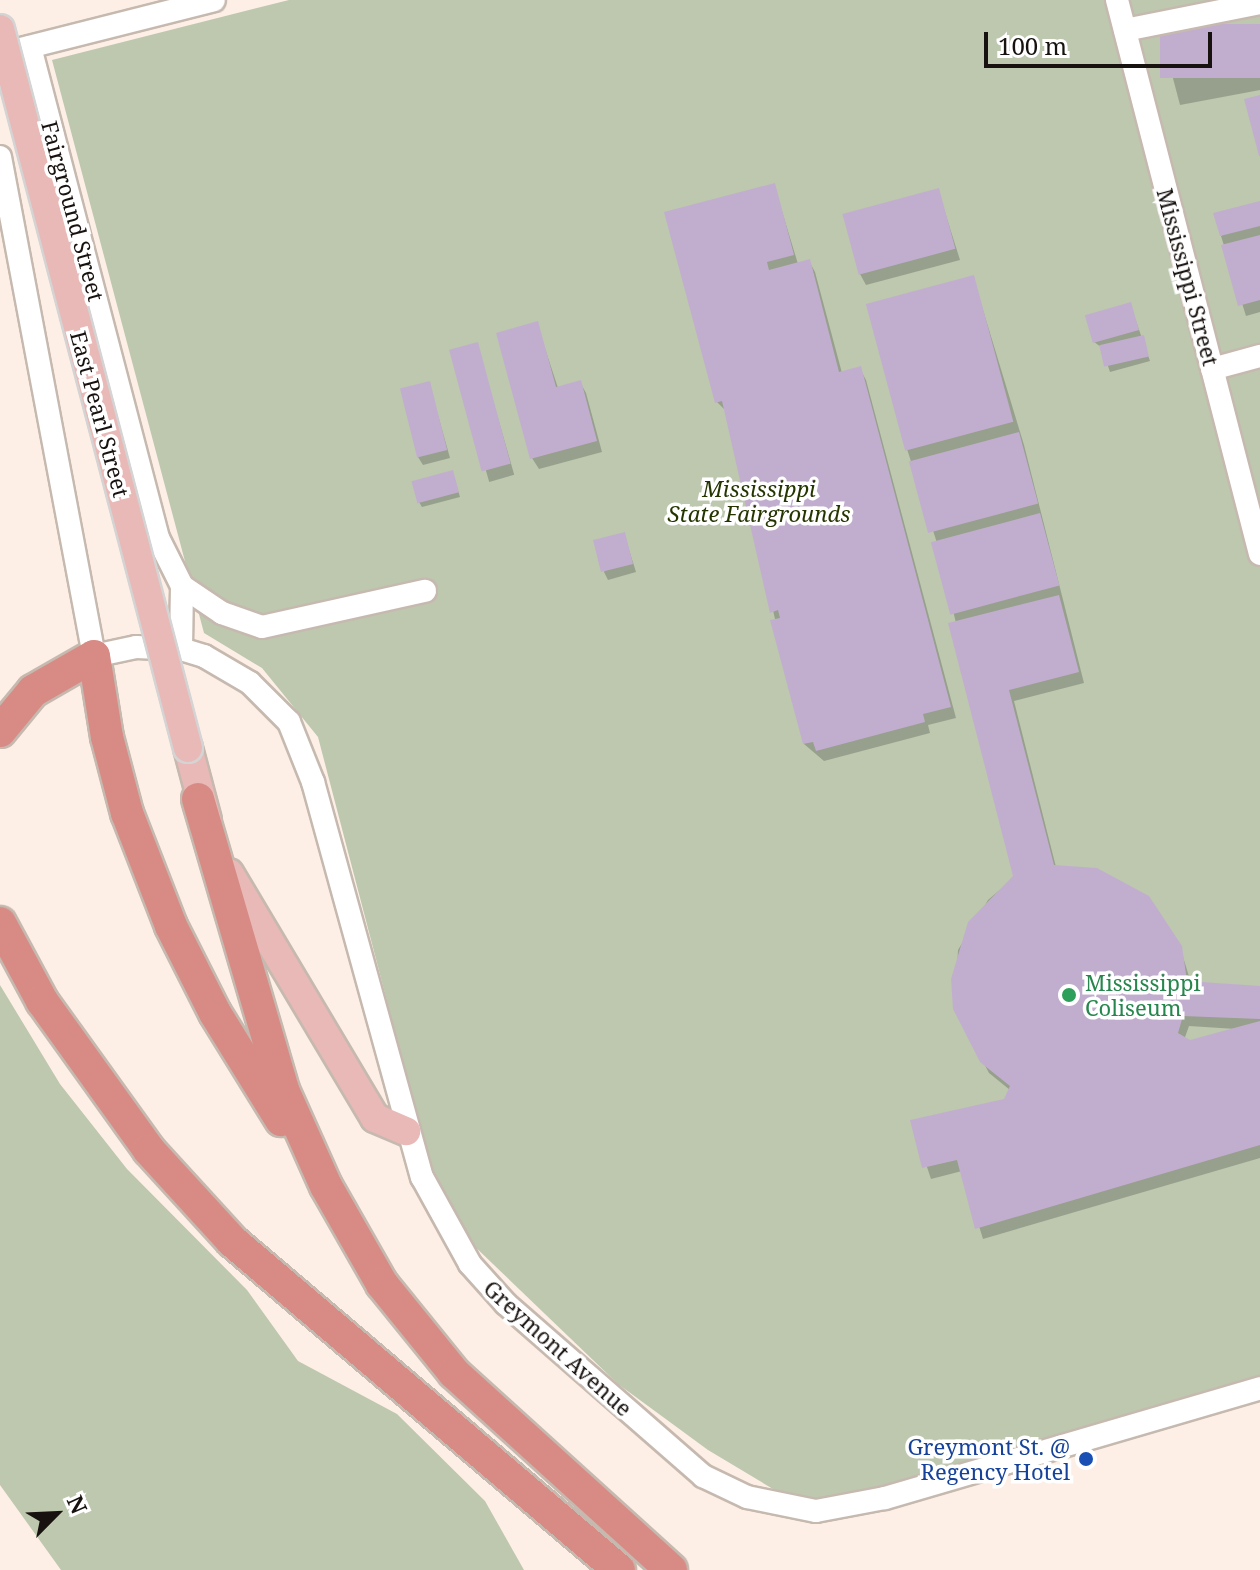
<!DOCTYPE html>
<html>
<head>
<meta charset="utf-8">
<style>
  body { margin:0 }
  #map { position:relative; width:1260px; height:1570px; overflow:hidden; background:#fdefe5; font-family:"Noto Serif",serif }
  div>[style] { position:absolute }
  .green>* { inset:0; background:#bdc8af }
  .shadow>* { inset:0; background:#0003; transform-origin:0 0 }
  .building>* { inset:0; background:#c1aece; transform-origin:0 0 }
  .roads { filter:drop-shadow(2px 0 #c6b9af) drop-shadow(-2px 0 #c6b9af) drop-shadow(0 2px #c6b9af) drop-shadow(0 -2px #c6b9af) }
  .minor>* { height:22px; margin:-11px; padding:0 11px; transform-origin:11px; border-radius:11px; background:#fff }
  .major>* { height:28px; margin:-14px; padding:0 14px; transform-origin:14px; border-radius:14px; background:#e8b9b6 }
  .highway>* { height:32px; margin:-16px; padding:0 16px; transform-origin:16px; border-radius:16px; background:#d88b85 }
  .bridges { filter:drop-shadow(2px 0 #d5d4d4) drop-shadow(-2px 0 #d5d4d4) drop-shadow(0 2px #d5d4d4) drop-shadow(0 -2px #d5d4d4) }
  .major-bridge>* { height:28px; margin:-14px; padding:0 14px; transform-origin:14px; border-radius:14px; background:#e8b9b6 }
  .dots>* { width:22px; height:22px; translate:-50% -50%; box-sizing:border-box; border:4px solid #fff; border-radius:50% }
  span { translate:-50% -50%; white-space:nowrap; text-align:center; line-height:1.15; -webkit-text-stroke:7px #fff; paint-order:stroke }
  .street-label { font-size:22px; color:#17120f }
  .park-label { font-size:22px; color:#253500; font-style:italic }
  .leisure-label { font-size:22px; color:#27864d }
  .left { translate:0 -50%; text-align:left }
  .transit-label { font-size:22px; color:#164399 }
  .right { translate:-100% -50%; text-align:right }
  .north { position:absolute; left:16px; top:1474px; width:80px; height:80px; -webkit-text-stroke:6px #fff; paint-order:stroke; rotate:66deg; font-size:22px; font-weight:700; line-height:32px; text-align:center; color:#17120f }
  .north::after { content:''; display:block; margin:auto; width:28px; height:36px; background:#17120f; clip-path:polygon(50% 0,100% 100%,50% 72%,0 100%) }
  .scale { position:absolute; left:984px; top:32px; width:228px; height:36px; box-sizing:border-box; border:4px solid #17120f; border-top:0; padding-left:10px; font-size:24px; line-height:28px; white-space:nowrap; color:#17120f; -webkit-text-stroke:6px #fff; paint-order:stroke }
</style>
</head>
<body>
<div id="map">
  <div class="green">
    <div style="clip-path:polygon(289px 0,1260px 0,1260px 1382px,835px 1502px,783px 1495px,708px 1450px,618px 1384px,469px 1241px,429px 1162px,318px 737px,262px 668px,204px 633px,52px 60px)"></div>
    <div style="clip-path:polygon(0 985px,60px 1084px,127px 1169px,247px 1290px,298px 1361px,397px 1414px,485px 1501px,524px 1570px,61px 1570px,0 1485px)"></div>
  </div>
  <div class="shadow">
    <div style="clip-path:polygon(1260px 26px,1260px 90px,1180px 105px,1164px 44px)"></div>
    <div style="clip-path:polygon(774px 185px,798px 264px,809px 261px,815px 272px,842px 373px,860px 369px,866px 380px,956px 718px,928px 725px,930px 733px,824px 761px,804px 744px,727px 412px,717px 402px)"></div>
    <div style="clip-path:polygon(938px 190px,960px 260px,866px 285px,860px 274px)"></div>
    <div style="clip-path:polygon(1260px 203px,1260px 312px,1246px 316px,1221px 236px)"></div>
    <div style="clip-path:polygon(evenodd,973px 277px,1024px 445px,1084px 683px,1014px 701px,1056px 867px,1180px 947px,1191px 983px,1260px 988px,1260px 1158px,983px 1239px,962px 1171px,931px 1179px,912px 1122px,1005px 1101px,1010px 1090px,989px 1073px,955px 1008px,958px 950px,988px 900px,1016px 876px,937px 543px,907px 449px,973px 277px,1189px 1026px,1236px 1029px,1189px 1043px,1184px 1040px,1189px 1026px)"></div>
    <div style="clip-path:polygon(1130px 304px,1150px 361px,1110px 372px,1102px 348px,1093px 341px)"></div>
    <div style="clip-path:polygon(537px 324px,558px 388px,580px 382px,586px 393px,602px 452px,539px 469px,532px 458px)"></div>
    <div style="left:477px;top:345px;width:135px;height:26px;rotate:74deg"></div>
    <div style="clip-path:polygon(429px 383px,450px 458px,423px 465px,418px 457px)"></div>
    <div style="clip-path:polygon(454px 477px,460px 497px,422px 507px,419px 502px)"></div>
    <div style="clip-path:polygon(624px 534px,636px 572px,608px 580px,604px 572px)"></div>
  </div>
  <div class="building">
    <div style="left:1260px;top:24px;width:54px;height:100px;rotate:90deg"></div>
    <div style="clip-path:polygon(1260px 95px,1260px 156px,1259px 156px,1244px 99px)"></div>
    <div style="clip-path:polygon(775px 183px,794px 255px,767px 262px,769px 270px,810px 259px,839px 372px,861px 366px,951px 707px,923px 714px,925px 722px,816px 751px,813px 742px,803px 744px,770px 620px,780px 618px,778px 610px,770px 613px,722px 401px,715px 403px,664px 212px)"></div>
    <div style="left:939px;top:188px;width:63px;height:100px;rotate:75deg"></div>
    <div style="clip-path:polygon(1260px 201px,1260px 226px,1220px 236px,1213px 213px)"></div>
    <div style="clip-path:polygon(1260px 235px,1260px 300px,1238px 306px,1221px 245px)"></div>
    <div style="left:974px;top:275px;width:152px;height:112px;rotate:75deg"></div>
    <div style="left:1131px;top:302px;width:29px;height:48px;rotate:74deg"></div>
    <div style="clip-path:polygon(538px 321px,556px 387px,581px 380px,597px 441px,530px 459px,496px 333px)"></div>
    <div style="left:1144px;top:335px;width:22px;height:46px;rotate:77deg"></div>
    <div style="left:478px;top:342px;width:126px;height:30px;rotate:75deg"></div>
    <div style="left:430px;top:381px;width:71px;height:31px;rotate:76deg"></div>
    <div style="left:1019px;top:432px;width:74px;height:114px;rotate:75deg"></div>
    <div style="left:453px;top:470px;width:23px;height:43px;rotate:75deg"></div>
    <div style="left:1040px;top:513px;width:75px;height:113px;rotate:75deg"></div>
    <div style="left:625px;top:532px;width:33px;height:33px;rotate:76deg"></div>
    <div style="clip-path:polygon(1059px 595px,1079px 672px,1009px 690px,1054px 865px,1097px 868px,1149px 896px,1182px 946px,1187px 981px,1260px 986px,1260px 1019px,1183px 1016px,1178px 1033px,1190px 1040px,1260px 1021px,1260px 1145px,975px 1229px,957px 1160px,922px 1168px,910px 1120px,1004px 1099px,1010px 1086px,980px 1062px,953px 1009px,951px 979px,968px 922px,1013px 876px,948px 623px)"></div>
  </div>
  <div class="roads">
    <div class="minor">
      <div style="left:1117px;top:0;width:572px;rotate:75.53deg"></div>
      <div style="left:1125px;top:30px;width:138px;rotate:-11.3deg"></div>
      <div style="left:30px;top:47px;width:507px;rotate:75.39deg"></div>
      <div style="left:158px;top:538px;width:54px;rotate:63.4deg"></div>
      <div style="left:182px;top:586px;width:48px;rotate:34deg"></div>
      <div style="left:222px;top:613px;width:42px;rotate:19.3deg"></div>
      <div style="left:262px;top:627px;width:167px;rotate:-12.5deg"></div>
      <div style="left:17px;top:50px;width:203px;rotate:-14.2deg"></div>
      <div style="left:0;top:157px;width:508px;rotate:79.33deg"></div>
      <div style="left:94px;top:656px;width:43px;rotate:-12.1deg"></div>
      <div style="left:136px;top:647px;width:45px;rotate:2.5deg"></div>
      <div style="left:181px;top:649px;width:24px;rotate:17deg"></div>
      <div style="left:204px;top:656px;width:53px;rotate:30.4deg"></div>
      <div style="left:250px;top:683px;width:55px;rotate:45deg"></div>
      <div style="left:289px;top:722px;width:65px;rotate:68.2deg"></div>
      <div style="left:313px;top:782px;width:410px;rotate:74.6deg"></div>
      <div style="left:422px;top:1177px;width:99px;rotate:61.1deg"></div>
      <div style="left:470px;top:1264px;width:54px;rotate:48deg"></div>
      <div style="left:506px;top:1304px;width:262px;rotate:41.1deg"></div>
      <div style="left:703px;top:1476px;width:49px;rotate:25.5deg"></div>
      <div style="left:747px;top:1497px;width:70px;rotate:11.5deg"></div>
      <div style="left:816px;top:1511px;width:70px;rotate:-10.7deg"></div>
      <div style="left:885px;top:1498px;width:391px;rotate:-16.3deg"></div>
      <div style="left:1212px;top:369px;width:50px;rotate:-15.2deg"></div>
      <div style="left:181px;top:649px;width:63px;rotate:-89.1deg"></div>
    </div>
    <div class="major">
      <div style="left:188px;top:748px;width:74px;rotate:75.2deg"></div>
      <div style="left:229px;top:873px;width:285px;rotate:59.2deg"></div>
      <div style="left:375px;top:1118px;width:34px;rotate:23deg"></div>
    </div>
    <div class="highway">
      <div style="left:0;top:731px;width:52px;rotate:-50.5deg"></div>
      <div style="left:33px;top:691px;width:70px;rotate:-29.8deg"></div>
      <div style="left:94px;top:656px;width:82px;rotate:80.9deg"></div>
      <div style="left:107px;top:737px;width:79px;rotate:75.3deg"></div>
      <div style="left:127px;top:813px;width:121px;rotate:68.7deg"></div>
      <div style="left:171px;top:926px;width:97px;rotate:63.2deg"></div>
      <div style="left:215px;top:1013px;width:126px;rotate:58.3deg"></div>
      <div style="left:198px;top:799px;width:303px;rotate:73.7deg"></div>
      <div style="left:283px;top:1090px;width:105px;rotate:65.9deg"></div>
      <div style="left:326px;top:1186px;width:113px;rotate:60.3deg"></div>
      <div style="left:382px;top:1284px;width:114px;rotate:51deg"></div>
      <div style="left:454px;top:1373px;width:293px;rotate:42.2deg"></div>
      <div style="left:0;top:923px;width:89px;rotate:61.7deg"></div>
      <div style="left:42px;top:1001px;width:183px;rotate:54.3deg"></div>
      <div style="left:149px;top:1150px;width:123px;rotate:47.6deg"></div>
      <div style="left:232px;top:1241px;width:508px;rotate:40.37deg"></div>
    </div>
  </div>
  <div class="bridges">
    <div class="major-bridge">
      <div style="left:0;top:29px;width:743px;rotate:75.35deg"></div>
    </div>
  </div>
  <div class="dots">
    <div style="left:1069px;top:995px;background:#2e9e5b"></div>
    <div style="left:1086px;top:1459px;background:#1a4fb4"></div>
  </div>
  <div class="street-label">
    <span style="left:73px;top:211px;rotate:75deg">Fairground Street</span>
    <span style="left:1188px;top:277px;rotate:75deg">Mississippi Street</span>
    <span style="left:100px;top:414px;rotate:75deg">East Pearl Street</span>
    <span style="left:558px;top:1348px;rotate:42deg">Greymont Avenue</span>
  </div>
  <div class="park-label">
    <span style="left:759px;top:501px">Mississippi<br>State Fairgrounds</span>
  </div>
  <div class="leisure-label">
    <span class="left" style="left:1085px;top:995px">Mississippi<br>Coliseum</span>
  </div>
  <div class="transit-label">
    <span class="right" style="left:1070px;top:1459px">Greymont St. @<br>Regency Hotel</span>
  </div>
  <div class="north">N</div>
  <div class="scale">100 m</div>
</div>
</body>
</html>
